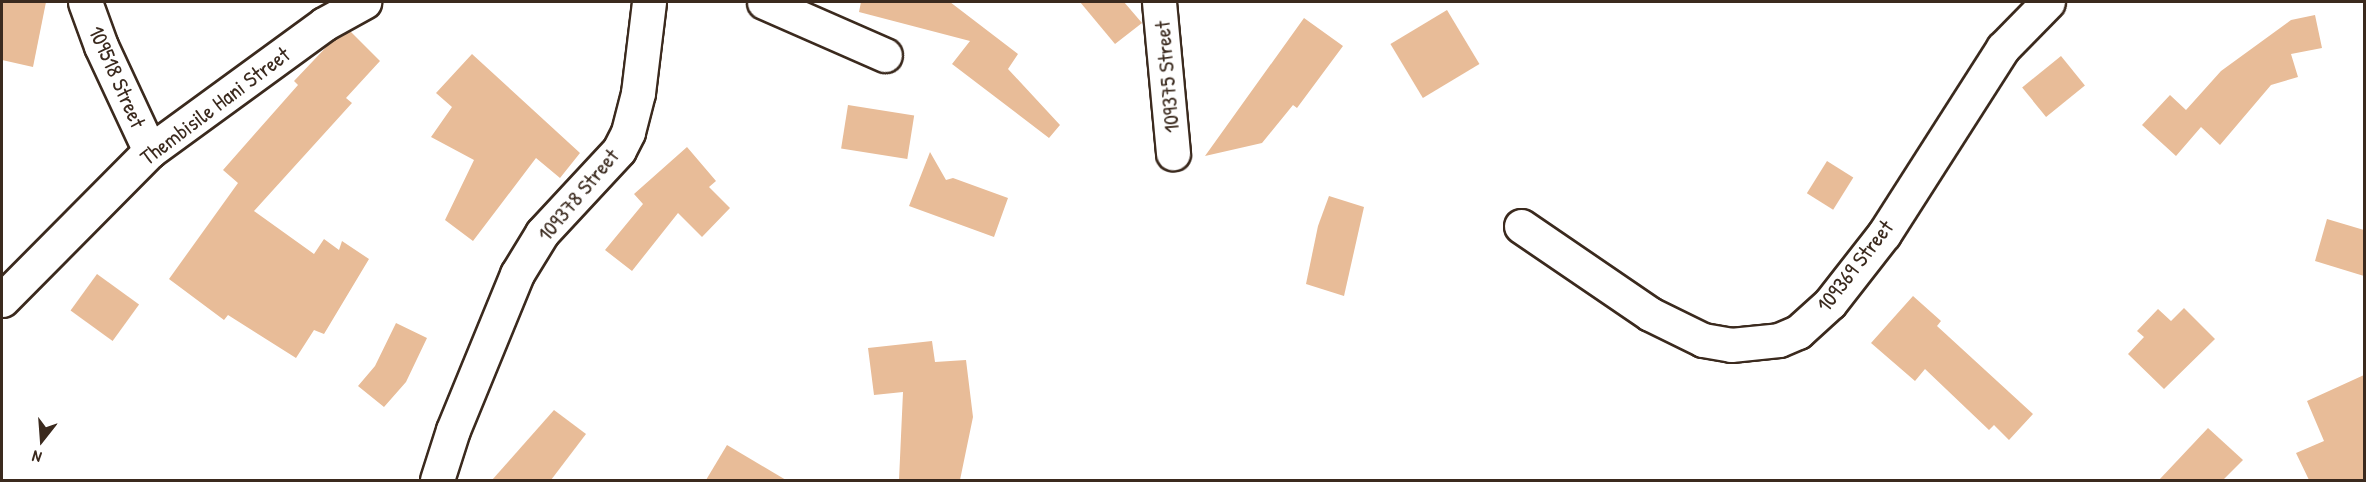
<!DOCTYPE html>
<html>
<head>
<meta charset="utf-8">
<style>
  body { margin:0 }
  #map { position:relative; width:2366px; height:482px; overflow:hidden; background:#fff; font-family:"Patrick Hand",sans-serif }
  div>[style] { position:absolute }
  .building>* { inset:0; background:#e8bc98; transform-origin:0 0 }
  .roads { filter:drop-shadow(2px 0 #3b2a1e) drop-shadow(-2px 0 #3b2a1e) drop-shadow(0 2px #3b2a1e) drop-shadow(0 -2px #3b2a1e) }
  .minor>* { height:33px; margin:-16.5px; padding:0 16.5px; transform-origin:16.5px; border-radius:16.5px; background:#fff }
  span { translate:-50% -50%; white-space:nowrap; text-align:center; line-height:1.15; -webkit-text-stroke:6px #fff; paint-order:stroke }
  .street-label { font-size:22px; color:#3b2a1e }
  .frame { position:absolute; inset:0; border:3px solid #3b2a1e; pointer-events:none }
  .north { position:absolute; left:12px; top:410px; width:60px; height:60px; -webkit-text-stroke:4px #fff; paint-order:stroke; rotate:197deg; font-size:16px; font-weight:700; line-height:24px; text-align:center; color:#3b2a1e }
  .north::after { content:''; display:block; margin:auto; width:21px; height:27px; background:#3b2a1e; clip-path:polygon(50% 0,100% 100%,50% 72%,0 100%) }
</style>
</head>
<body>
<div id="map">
  <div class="building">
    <div style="clip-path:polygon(2px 2px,46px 2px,33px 67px,2px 60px)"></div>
    <div style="clip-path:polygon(861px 2px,950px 2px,1018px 54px,1008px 69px,1060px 125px,1049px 138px,952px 64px,970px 41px,859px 12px)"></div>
    <div style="clip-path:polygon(1080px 2px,1124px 2px,1142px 23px,1115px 44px)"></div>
    <div style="left:1447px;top:10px;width:63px;height:66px;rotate:59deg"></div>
    <div style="clip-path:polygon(2315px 15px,2322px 48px,2291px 54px,2298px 77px,2271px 85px,2220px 145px,2201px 127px,2176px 156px,2142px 125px,2170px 95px,2186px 110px,2221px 71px,2291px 20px)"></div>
    <div style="clip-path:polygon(1304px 18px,1343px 46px,1297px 108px,1293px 105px,1262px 143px,1205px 156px)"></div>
    <div style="clip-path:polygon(350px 31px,380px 61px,346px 98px,352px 103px,254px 211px,314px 254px,324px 239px,339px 250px,342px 241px,369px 259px,324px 334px,314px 330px,296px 358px,228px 315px,224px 320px,169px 279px,238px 183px,223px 170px,298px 85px,294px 81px,332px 41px)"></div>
    <div style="clip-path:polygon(472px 54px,580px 153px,560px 178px,536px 158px,473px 241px,445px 220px,474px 160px,431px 137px,452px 107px,436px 93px)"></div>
    <div style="left:2061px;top:56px;width:38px;height:50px;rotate:51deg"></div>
    <div style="left:848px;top:105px;width:67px;height:44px;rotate:9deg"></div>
    <div style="clip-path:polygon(687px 147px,716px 181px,709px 187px,730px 208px,702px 237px,678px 213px,632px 271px,605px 250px,643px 204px,634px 194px)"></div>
    <div style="clip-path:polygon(930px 152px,946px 180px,953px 178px,1008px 198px,994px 237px,909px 206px)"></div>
    <div style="left:1827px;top:161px;width:31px;height:38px;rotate:32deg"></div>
    <div style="clip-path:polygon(1329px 196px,1364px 207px,1344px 296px,1306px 284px,1318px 226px)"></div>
    <div style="clip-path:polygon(2327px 219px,2364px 230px,2364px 276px,2315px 261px)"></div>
    <div style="left:97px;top:274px;width:52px;height:45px;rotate:36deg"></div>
    <div style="clip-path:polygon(1913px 296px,1941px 321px,1937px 326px,2033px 414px,2009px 440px,1994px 425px,1989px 430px,1925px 369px,1915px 381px,1871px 343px)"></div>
    <div style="clip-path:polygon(2184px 308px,2215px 339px,2164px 389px,2128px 354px,2144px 337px,2137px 331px,2158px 309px,2171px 321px)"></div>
    <div style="clip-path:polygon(396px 323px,427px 338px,406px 382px,384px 407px,358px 386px,375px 366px)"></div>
    <div style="clip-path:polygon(932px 341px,935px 362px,966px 360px,973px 417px,960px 480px,899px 480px,903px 392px,874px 395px,868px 348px)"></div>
    <div style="clip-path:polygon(2364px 375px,2364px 480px,2309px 480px,2296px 453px,2324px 441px,2307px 401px)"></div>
    <div style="clip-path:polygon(554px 410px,586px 434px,551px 480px,492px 480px)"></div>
    <div style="clip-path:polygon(2208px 428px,2243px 460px,2223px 480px,2159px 480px)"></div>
    <div style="clip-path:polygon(727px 445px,786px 480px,706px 480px)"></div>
  </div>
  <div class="roads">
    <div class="minor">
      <div style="left:85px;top:2px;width:47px;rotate:70deg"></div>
      <div style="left:101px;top:46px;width:116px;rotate:65deg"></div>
      <div style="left:764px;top:2px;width:132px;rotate:23.7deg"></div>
      <div style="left:1159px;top:2px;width:152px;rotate:84.7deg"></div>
      <div style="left:1521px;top:226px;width:156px;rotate:34.3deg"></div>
      <div style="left:1650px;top:314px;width:59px;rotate:26.1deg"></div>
      <div style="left:1703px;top:340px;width:28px;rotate:10deg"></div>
      <div style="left:1731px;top:345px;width:48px;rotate:-5.9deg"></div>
      <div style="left:1779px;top:340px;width:21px;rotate:-23deg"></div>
      <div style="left:1798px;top:332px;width:43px;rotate:-42.2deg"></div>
      <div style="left:1830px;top:303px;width:88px;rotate:-52deg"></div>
      <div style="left:1884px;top:234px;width:221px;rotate:-57.4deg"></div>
      <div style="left:2003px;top:48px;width:64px;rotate:-45.6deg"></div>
      <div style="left:2px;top:300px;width:210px;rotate:-45.2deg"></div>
      <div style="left:150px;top:151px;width:215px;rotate:-36.1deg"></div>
      <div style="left:324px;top:24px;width:46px;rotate:-28.8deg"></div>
      <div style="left:437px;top:480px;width:52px;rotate:-72.3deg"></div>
      <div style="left:453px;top:430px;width:169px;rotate:-67.7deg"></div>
      <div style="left:517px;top:274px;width:48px;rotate:-58.6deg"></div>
      <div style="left:542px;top:233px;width:113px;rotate:-47.1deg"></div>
      <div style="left:619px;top:150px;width:20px;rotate:-63deg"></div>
      <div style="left:628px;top:132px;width:40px;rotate:-75.6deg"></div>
      <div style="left:638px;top:93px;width:92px;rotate:-83.1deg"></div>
    </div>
  </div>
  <div class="street-label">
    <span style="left:117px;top:77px;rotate:66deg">109518 Street</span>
    <span style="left:1167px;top:77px;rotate:-95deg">109375 Street</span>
    <span style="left:215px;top:106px;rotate:-37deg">Thembisile Hani Street</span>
    <span style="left:578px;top:195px;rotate:-50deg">109378 Street</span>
    <span style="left:1855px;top:266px;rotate:-52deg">109369 Street</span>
  </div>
  <div class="frame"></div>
  <div class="north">N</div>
</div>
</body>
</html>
